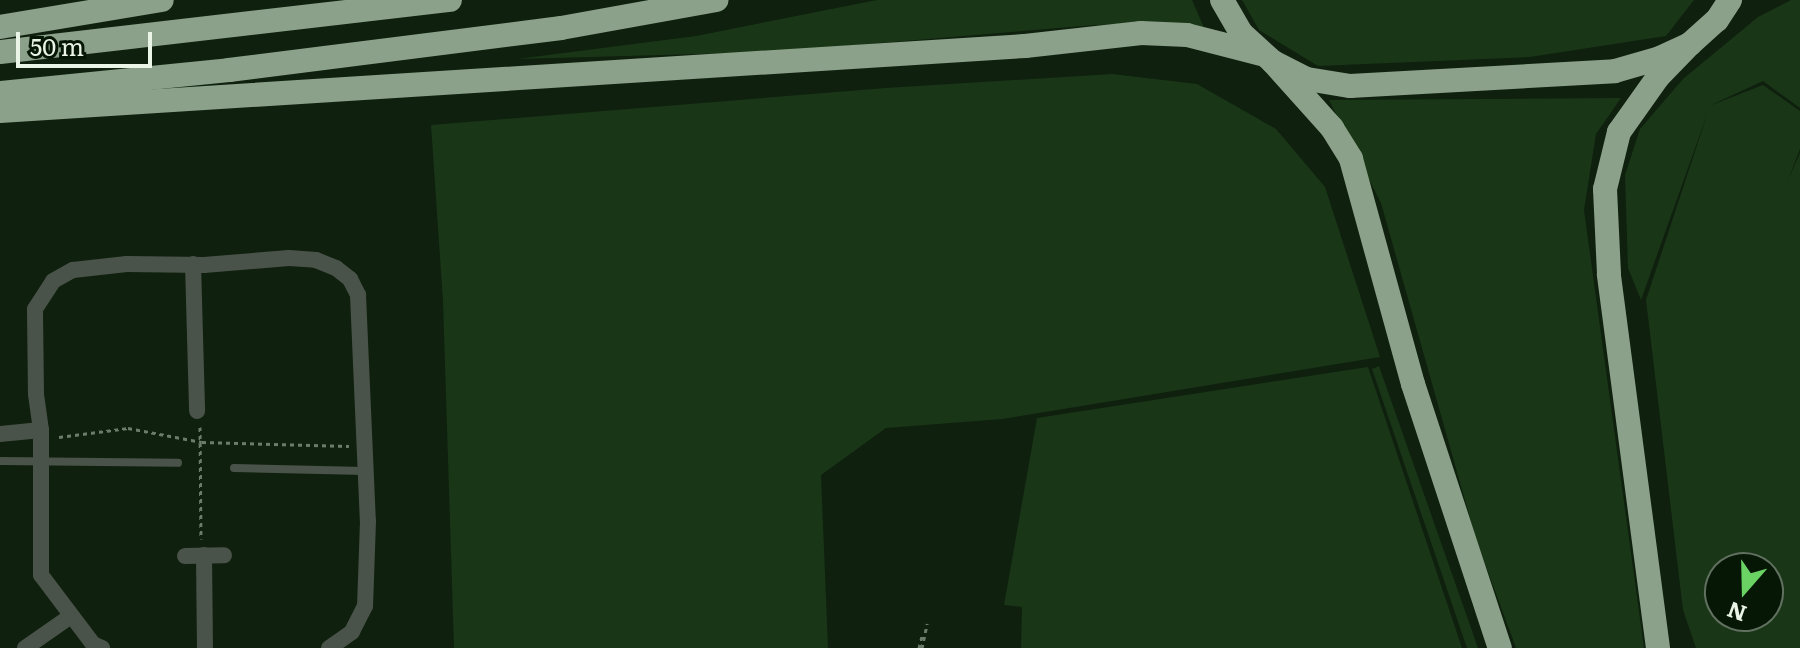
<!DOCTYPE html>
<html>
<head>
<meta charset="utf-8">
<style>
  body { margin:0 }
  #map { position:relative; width:1800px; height:648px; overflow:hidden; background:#0f200e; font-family:Literata,serif }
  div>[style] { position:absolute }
  .green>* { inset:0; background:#193617 }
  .path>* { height:3px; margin-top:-1.5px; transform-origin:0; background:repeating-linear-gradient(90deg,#6d7b6c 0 4px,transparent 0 8px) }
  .lane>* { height:8px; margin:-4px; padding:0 4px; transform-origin:4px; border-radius:4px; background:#4a5349 }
  .street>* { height:16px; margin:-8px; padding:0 8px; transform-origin:8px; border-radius:8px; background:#4a5349 }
  .highway>* { height:24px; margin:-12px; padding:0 12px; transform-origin:12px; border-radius:12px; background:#8ba189 }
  span { translate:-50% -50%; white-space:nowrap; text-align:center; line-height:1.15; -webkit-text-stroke:8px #061706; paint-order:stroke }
  .north { position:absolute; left:1704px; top:552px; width:80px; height:80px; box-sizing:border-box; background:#061706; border:2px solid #617060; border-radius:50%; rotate:200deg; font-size:22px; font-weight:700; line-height:32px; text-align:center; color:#eaf5e8 }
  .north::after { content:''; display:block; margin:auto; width:28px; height:36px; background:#6ad363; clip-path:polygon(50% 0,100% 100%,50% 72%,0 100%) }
  .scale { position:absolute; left:16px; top:32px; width:136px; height:36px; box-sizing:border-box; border:4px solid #eaf5e8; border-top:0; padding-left:10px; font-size:24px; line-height:28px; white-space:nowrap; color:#eaf5e8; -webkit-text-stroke:6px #061706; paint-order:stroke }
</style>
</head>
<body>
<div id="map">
  <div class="green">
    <div style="clip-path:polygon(877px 0,1192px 0,1205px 30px,1162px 24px,1095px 25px,773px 52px,517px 59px,696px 36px)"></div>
    <div style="clip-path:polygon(1242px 0,1694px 0,1666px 36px,1530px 57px,1318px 66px,1259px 30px)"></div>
    <div style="clip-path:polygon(evenodd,1791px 0,1800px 0,1800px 108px,1763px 81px,1709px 106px,1763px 85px,1800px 111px,1800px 149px,1788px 180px,1800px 153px,1800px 648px,1696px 648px,1683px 610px,1646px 300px,1708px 112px,1641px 300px,1628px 268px,1625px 175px,1640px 129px,1683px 79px,1758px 17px,1791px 0,1720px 568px,1768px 568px,1768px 616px,1720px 616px,1720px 568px)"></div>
    <div style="clip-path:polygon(1112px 74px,1197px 84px,1276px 129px,1325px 187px,1380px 357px,1002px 419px,886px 428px,821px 475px,828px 648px,454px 648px,443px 301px,431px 125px,886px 88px)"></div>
    <div style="clip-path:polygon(1621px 98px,1596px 134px,1584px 210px,1644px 648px,1516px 648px,1476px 539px,1381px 203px,1329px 100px)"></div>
    <div style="clip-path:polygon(1379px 366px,1478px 648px,1467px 648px,1372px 369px)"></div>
    <div style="clip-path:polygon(1368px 367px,1462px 648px,1021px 648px,1022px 607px,1004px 605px,1037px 418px)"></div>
  </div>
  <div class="path">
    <div style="left:200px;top:427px;width:112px;rotate:89.5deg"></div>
    <div style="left:59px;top:437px;width:70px;rotate:-7.4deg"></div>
    <div style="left:128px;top:428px;width:75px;rotate:10.7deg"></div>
    <div style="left:202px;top:442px;width:147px;rotate:1.6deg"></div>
    <div style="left:919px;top:648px;width:12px;rotate:-76deg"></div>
    <div style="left:922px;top:648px;width:25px;rotate:-78deg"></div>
  </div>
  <div class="lane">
    <div style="left:0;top:461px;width:178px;rotate:0.6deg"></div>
    <div style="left:234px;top:468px;width:131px;rotate:1.3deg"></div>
  </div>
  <div class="street">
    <div style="left:193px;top:264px;width:147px;rotate:88.4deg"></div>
    <div style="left:41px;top:430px;width:145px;rotate:90deg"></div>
    <div style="left:41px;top:575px;width:86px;rotate:53deg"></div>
    <div style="left:93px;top:644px;width:10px;rotate:24deg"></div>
    <div style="left:0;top:434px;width:41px;rotate:-5.6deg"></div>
    <div style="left:41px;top:430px;width:36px;rotate:-98deg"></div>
    <div style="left:36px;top:394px;width:85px;rotate:-90.7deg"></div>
    <div style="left:35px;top:309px;width:33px;rotate:-57deg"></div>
    <div style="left:53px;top:281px;width:23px;rotate:-29deg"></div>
    <div style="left:73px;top:270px;width:54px;rotate:-6.3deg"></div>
    <div style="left:127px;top:264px;width:77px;rotate:0.7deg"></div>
    <div style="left:204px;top:265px;width:85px;rotate:-4.7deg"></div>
    <div style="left:289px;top:258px;width:27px;rotate:4deg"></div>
    <div style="left:316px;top:260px;width:22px;rotate:22deg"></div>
    <div style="left:336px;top:268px;width:18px;rotate:38deg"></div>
    <div style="left:350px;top:279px;width:18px;rotate:63deg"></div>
    <div style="left:358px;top:295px;width:226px;rotate:87.5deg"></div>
    <div style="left:368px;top:521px;width:85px;rotate:92deg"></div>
    <div style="left:365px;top:606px;width:29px;rotate:117deg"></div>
    <div style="left:352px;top:632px;width:28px;rotate:145deg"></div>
    <div style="left:204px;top:555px;width:93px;rotate:89.4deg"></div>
    <div style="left:185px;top:556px;width:39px;rotate:-1deg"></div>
    <div style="left:25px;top:648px;width:56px;rotate:-34.8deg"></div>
  </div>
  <div class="highway">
    <div style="left:1222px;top:0;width:39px;rotate:60deg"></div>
    <div style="left:1242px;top:34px;width:42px;rotate:42.1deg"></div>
    <div style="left:1273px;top:62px;width:38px;rotate:27deg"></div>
    <div style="left:1307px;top:79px;width:44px;rotate:9.2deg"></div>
    <div style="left:1350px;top:86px;width:265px;rotate:-3.2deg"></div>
    <div style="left:1615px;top:71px;width:47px;rotate:-16.1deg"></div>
    <div style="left:1660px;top:58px;width:33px;rotate:-25deg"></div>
    <div style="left:1690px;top:44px;width:36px;rotate:-42deg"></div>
    <div style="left:1717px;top:20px;width:24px;rotate:-57deg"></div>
    <div style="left:0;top:27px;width:164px;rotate:-9.5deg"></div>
    <div style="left:0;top:52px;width:453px;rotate:-6.6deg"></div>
    <div style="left:1273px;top:62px;width:89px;rotate:48.2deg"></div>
    <div style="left:1332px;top:128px;width:36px;rotate:58deg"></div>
    <div style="left:1351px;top:159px;width:233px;rotate:74.6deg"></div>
    <div style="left:1413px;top:384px;width:278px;rotate:71.8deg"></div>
    <div style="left:0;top:93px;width:230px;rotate:-5.7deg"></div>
    <div style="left:229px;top:70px;width:335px;rotate:-7.2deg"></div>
    <div style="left:561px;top:28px;width:158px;rotate:-10.2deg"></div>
    <div style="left:0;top:111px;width:1027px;rotate:-3.63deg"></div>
    <div style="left:1025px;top:46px;width:117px;rotate:-6.4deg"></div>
    <div style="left:1141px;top:33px;width:46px;rotate:2.5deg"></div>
    <div style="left:1187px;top:35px;width:76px;rotate:14.4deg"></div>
    <div style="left:1658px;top:648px;width:377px;rotate:-97.5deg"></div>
    <div style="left:1609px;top:274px;width:85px;rotate:-92.7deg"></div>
    <div style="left:1605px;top:189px;width:59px;rotate:-76.2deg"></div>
    <div style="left:1619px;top:132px;width:67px;rotate:-54.7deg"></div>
    <div style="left:1658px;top:77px;width:46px;rotate:-45.9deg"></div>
  </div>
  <div class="north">N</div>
  <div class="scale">50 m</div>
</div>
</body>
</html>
